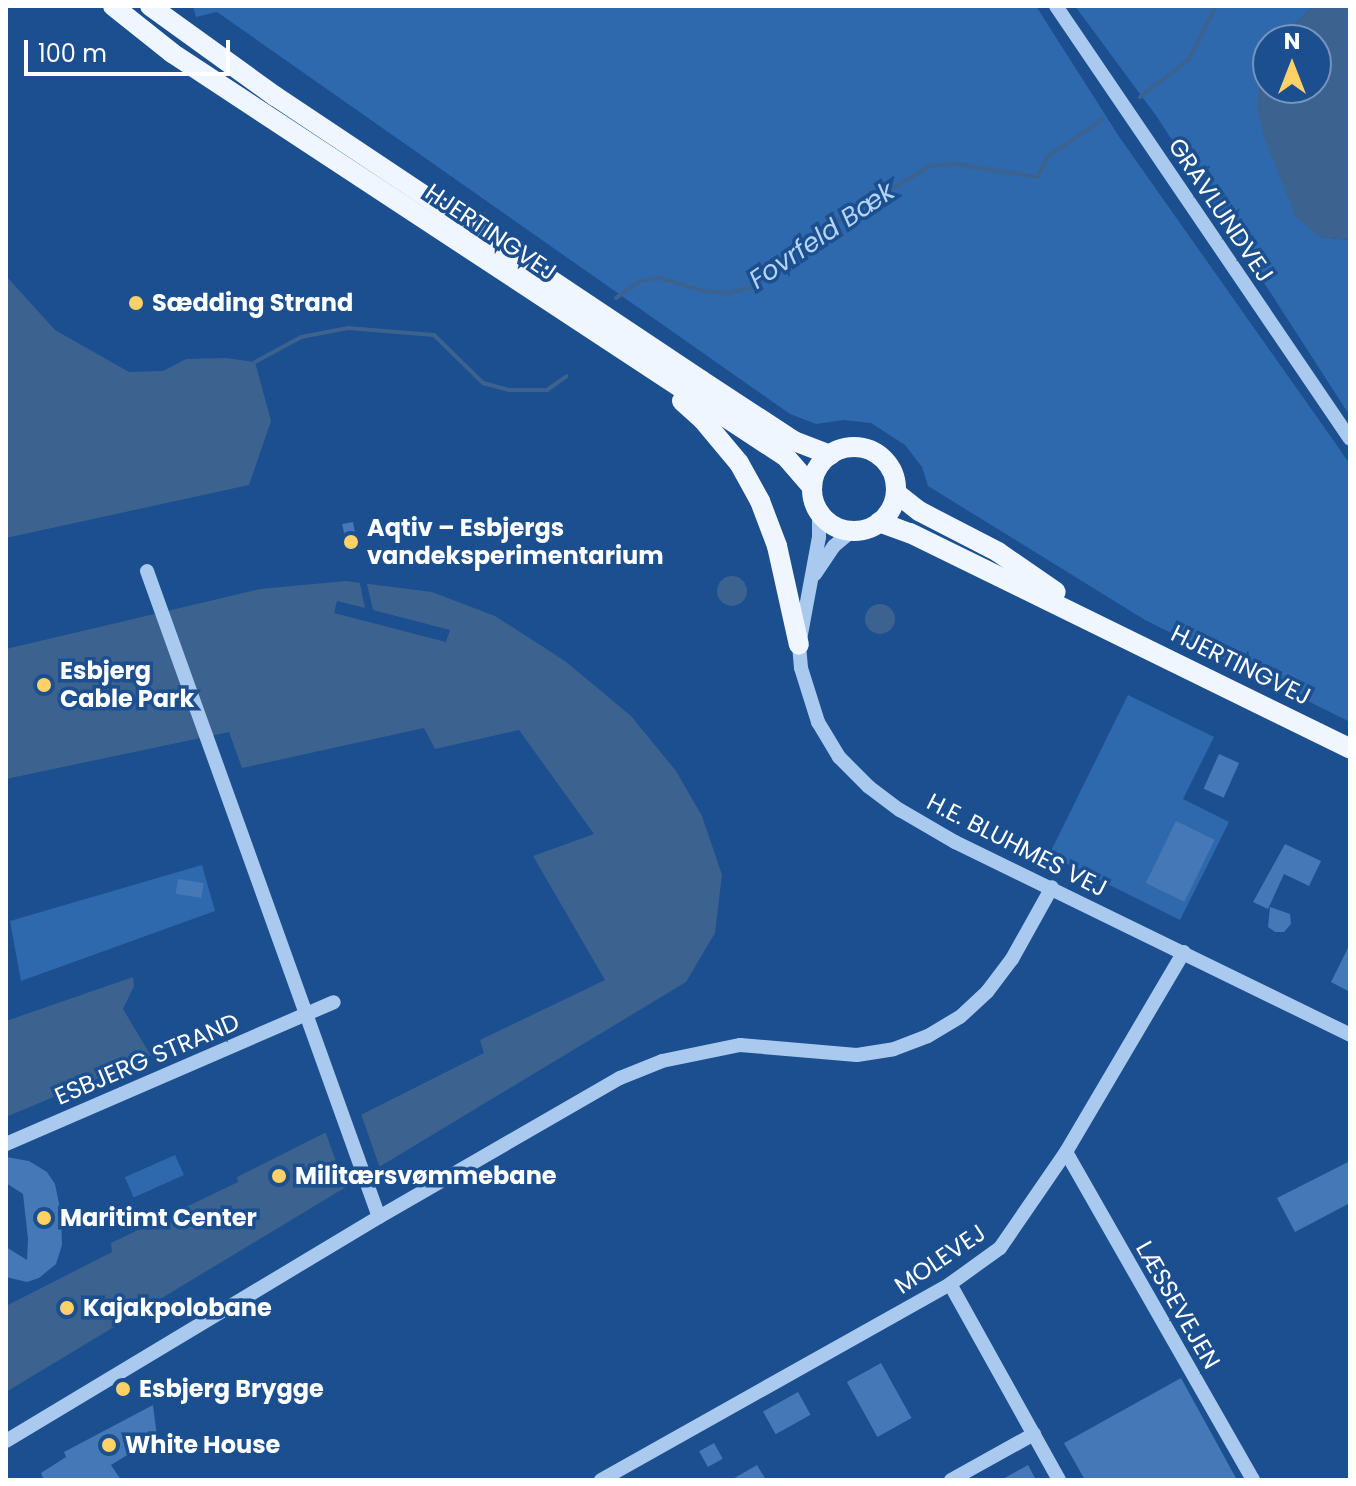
<!DOCTYPE html>
<html>
<head>
<meta charset="utf-8">
<style>
  body { margin:0 }
  #map { position:relative; width:1356px; height:1486px; overflow:hidden; background:#1b4f8f; font-family:Poppins,sans-serif }
  div>[style] { position:absolute }
  .green>* { inset:0; background:#2e69ad; transform-origin:0 0 }
  .water>* { inset:0; background:#3c6290 }
  .round { border-radius:50% }
  .pier>* { inset:0; background:#1b4f8f }
  .stream>* { height:4px; margin:-2px; padding:0 2px; transform-origin:2px; border-radius:2px; background:#3c6290 }
  .building>* { inset:0; background:#4478b7; transform-origin:0 0 }
  .minor>* { height:14px; margin:-7px; padding:0 7px; transform-origin:7px; border-radius:7px; background:#a9c9ee }
  .major>* { height:20px; margin:-10px; padding:0 10px; transform-origin:10px; border-radius:10px; background:#f0f6ff }
  .major>.ring { margin:-10px; padding:0; box-sizing:content-box; background:none; border:20px solid #f0f6ff; border-radius:50% }
  .dots>* { width:22px; height:22px; translate:-50% -50%; box-sizing:border-box; border:4px solid #1b4f8f; border-radius:50% }
  span { translate:-50% -50%; white-space:nowrap; text-align:center; line-height:1.15; -webkit-text-stroke:7px #1b4f8f; paint-order:stroke }
  .street-label { font-size:24px; color:#fff }
  .poi-label { font-size:24px; color:#fff; font-weight:700 }
  .left { translate:0 -50%; text-align:left }
  .water-label { font-size:26px; color:#b5d3f5; font-style:italic }
  .frame { position:absolute; inset:0; border:8px solid #fff; pointer-events:none }
  .north { position:absolute; left:1252px; top:24px; width:80px; height:80px; box-sizing:border-box; background:#1b4f8f; border:2px solid #7695bc; border-radius:50%; rotate:0deg; font-size:22px; font-weight:700; line-height:32px; text-align:center; color:#fff }
  .north::after { content:''; display:block; margin:auto; width:28px; height:36px; background:#ffd166; clip-path:polygon(50% 0,100% 100%,50% 72%,0 100%) }
  .scale { position:absolute; left:24px; top:40px; width:206px; height:36px; box-sizing:border-box; border:4px solid #fff; border-top:0; padding-left:10px; font-size:24px; line-height:28px; white-space:nowrap; color:#fff; -webkit-text-stroke:6px #1b4f8f; paint-order:stroke }
</style>
</head>
<body>
<div id="map">
  <div class="green">
    <div style="clip-path:polygon(193px 6px,1036px 6px,1120px 138px,1350px 464px,1350px 722px,1145px 620px,928px 486px,922px 467px,905px 445px,871px 423px,843px 420px,816px 424px,790px 414px,217px 12px,196px 17px)"></div>
    <div style="clip-path:polygon(1075px 6px,1313px 6px,1278px 40px,1268px 40px,1268px 56px,1260px 71px,1319px 237px,1350px 240px,1350px 416px,1157px 117px)"></div>
    <div style="clip-path:polygon(1128px 695px,1214px 737px,1183px 799px,1229px 822px,1180px 920px,1049px 855px)"></div>
    <div style="clip-path:polygon(202px 865px,215px 911px,21px 981px,10px 921px)"></div>
    <div style="left:175px;top:1155px;width:22px;height:55px;rotate:66deg"></div>
  </div>
  <div class="water">
    <div style="clip-path:polygon(1313px 6px,1350px 6px,1350px 240px,1319px 237px,1296px 217px,1264px 137px,1257px 107px,1260px 71px,1268px 56px,1268px 88px,1316px 88px,1316px 40px,1278px 40px)"></div>
    <div style="clip-path:polygon(6px 276px,55px 330px,129px 372px,163px 371px,186px 359px,226px 358px,255px 362px,271px 421px,249px 485px,6px 538px)"></div>
    <div class="round" style="left:717px;top:576px;width:30px;height:30px"></div>
    <div style="clip-path:polygon(346px 581px,432px 592px,495px 616px,565px 661px,631px 716px,676px 771px,702px 816px,722px 875px,715px 933px,686px 982px,6px 1392px,6px 1306px,112px 1252px,111px 1243px,238px 1182px,237px 1177px,484px 1053px,480px 1040px,605px 980px,533px 856px,594px 834px,519px 730px,435px 749px,424px 728px,242px 768px,229px 732px,6px 779px,6px 649px,260px 589px)"></div>
    <div class="round" style="left:865px;top:604px;width:30px;height:30px"></div>
    <div style="clip-path:polygon(133px 977px,134px 986px,123px 1009px,151px 1056px,6px 1117px,6px 1021px)"></div>
  </div>
  <div class="pier">
    <div style="clip-path:polygon(359px 579px,366px 580px,373px 610px,450px 630px,446px 642px,334px 613px,337px 601px,365px 608px)"></div>
    <div style="clip-path:polygon(360px 1111px,381px 1171px,347px 1192px,324px 1128px)"></div>
  </div>
  <div class="stream">
    <div style="left:1140px;top:97px;width:62px;rotate:-37.8deg"></div>
    <div style="left:1189px;top:59px;width:59px;rotate:-63deg"></div>
    <div style="left:616px;top:298px;width:29px;rotate:-35deg"></div>
    <div style="left:640px;top:281px;width:20px;rotate:-9deg"></div>
    <div style="left:660px;top:278px;width:45px;rotate:16.8deg"></div>
    <div style="left:703px;top:291px;width:27px;rotate:4deg"></div>
    <div style="left:730px;top:293px;width:23px;rotate:-15deg"></div>
    <div style="left:752px;top:287px;width:46px;rotate:-34.4deg"></div>
    <div style="left:790px;top:261px;width:45px;rotate:-44.1deg"></div>
    <div style="left:822px;top:230px;width:126px;rotate:-30.7deg"></div>
    <div style="left:930px;top:166px;width:24px;rotate:-5deg"></div>
    <div style="left:954px;top:164px;width:84px;rotate:8.9deg"></div>
    <div style="left:1037px;top:177px;width:24px;rotate:-62deg"></div>
    <div style="left:1048px;top:156px;width:66px;rotate:-33.9deg"></div>
    <div style="left:255px;top:362px;width:52px;rotate:-28.5deg"></div>
    <div style="left:301px;top:337px;width:48px;rotate:-10.8deg"></div>
    <div style="left:348px;top:328px;width:86px;rotate:4.7deg"></div>
    <div style="left:434px;top:335px;width:69px;rotate:44.4deg"></div>
    <div style="left:483px;top:383px;width:27px;rotate:15deg"></div>
    <div style="left:509px;top:390px;width:38px"></div>
    <div style="left:547px;top:390px;width:24px;rotate:-35deg"></div>
  </div>
  <div class="building">
    <div style="left:353px;top:522px;width:25px;height:11px;rotate:79deg"></div>
    <div style="left:1219px;top:754px;width:22px;height:38px;rotate:24deg"></div>
    <div style="left:1176px;top:821px;width:43px;height:69px;rotate:26deg"></div>
    <div style="clip-path:polygon(1285px 844px,1321px 861px,1309px 886px,1284px 874px,1268px 909px,1253px 902px)"></div>
    <div style="left:178px;top:879px;width:26px;height:15px;rotate:9deg"></div>
    <div style="clip-path:polygon(1270px 907px,1290px 914px,1291px 924px,1284px 932px,1275px 932px,1268px 927px)"></div>
    <div style="clip-path:polygon(1350px 944px,1350px 992px,1331px 982px)"></div>
    <div style="clip-path:polygon(6px 1157px,29px 1161px,47px 1172px,55px 1184px,61px 1213px,62px 1245px,56px 1264px,39px 1278px,27px 1282px,6px 1277px,6px 1247px,27px 1260px,28px 1239px,23px 1194px,6px 1183px)"></div>
    <div style="clip-path:polygon(1350px 1161px,1350px 1203px,1295px 1232px,1277px 1198px)"></div>
    <div style="left:881px;top:1363px;width:63px;height:39px;rotate:61deg"></div>
    <div style="clip-path:polygon(1181px 1378px,1237px 1480px,1085px 1480px,1064px 1443px)"></div>
    <div style="left:798px;top:1392px;width:26px;height:40px;rotate:61deg"></div>
    <div style="clip-path:polygon(153px 1405px,157px 1437px,111px 1465px,121px 1480px,44px 1480px,41px 1473px,66px 1457px,64px 1452px)"></div>
    <div style="left:714px;top:1443px;width:18px;height:17px;rotate:61deg"></div>
    <div style="clip-path:polygon(757px 1465px,766px 1480px,731px 1480px)"></div>
    <div style="clip-path:polygon(1028px 1465px,1036px 1480px,1001px 1480px)"></div>
  </div>
  <div class="minor">
    <div style="left:1056px;top:6px;width:523px;rotate:55.82deg"></div>
    <div style="left:819px;top:512px;width:25px;rotate:90deg"></div>
    <div style="left:819px;top:537px;width:110px;rotate:100.5deg"></div>
    <div style="left:799px;top:645px;width:23px;rotate:85deg"></div>
    <div style="left:801px;top:668px;width:57px;rotate:72.5deg"></div>
    <div style="left:818px;top:722px;width:41px;rotate:59deg"></div>
    <div style="left:839px;top:757px;width:42px;rotate:45deg"></div>
    <div style="left:869px;top:787px;width:39px;rotate:37deg"></div>
    <div style="left:900px;top:810px;width:64px;rotate:30.2deg"></div>
    <div style="left:955px;top:842px;width:440px;rotate:26deg"></div>
    <div style="left:147px;top:571px;width:686px;rotate:70.25deg"></div>
    <div style="left:815px;top:574px;width:34px;rotate:-56deg"></div>
    <div style="left:834px;top:546px;width:23px;rotate:-40deg"></div>
    <div style="left:6px;top:1144px;width:357px;rotate:-23.4deg"></div>
    <div style="left:1066px;top:1152px;width:378px;rotate:60.3deg"></div>
    <div style="left:950px;top:1284px;width:224px;rotate:60.9deg"></div>
    <div style="left:6px;top:1441px;width:435px;rotate:-31deg"></div>
    <div style="left:379px;top:1217px;width:278px;rotate:-30deg"></div>
    <div style="left:620px;top:1078px;width:45px;rotate:-22deg"></div>
    <div style="left:662px;top:1061px;width:80px;rotate:-11.6deg"></div>
    <div style="left:740px;top:1045px;width:117px;rotate:4.9deg"></div>
    <div style="left:857px;top:1055px;width:37px;rotate:-9deg"></div>
    <div style="left:894px;top:1049px;width:36px;rotate:-21deg"></div>
    <div style="left:928px;top:1036px;width:37px;rotate:-31deg"></div>
    <div style="left:960px;top:1017px;width:37px;rotate:-43deg"></div>
    <div style="left:987px;top:992px;width:41px;rotate:-52.9deg"></div>
    <div style="left:1012px;top:959px;width:82px;rotate:-60.9deg"></div>
    <div style="left:601px;top:1480px;width:400px;rotate:-29.3deg"></div>
    <div style="left:950px;top:1284px;width:62px;rotate:-35.8deg"></div>
    <div style="left:1000px;top:1248px;width:116px;rotate:-55.5deg"></div>
    <div style="left:1066px;top:1152px;width:232px;rotate:-59.5deg"></div>
    <div style="left:951px;top:1480px;width:95px;rotate:-29deg"></div>
  </div>
  <div class="major">
    <div style="left:113px;top:6px;width:75px;rotate:38.5deg"></div>
    <div style="left:172px;top:53px;width:735px;rotate:33.34deg"></div>
    <div style="left:786px;top:457px;width:40px;rotate:49deg"></div>
    <div style="left:150px;top:6px;width:154px;rotate:35.8deg"></div>
    <div style="left:275px;top:96px;width:512px;rotate:33.69deg"></div>
    <div style="left:701px;top:380px;width:111px;rotate:33.3deg"></div>
    <div style="left:794px;top:441px;width:39px;rotate:21deg"></div>
    <div style="left:682px;top:401px;width:28px;rotate:42deg"></div>
    <div style="left:703px;top:420px;width:56px;rotate:50.1deg"></div>
    <div style="left:739px;top:463px;width:43px;rotate:61.1deg"></div>
    <div style="left:760px;top:501px;width:48px;rotate:69.3deg"></div>
    <div style="left:777px;top:546px;width:101px;rotate:77.5deg"></div>
    <div class="ring" style="left:812px;top:447px;width:64px;height:64px"></div>
    <div style="left:896px;top:493px;width:29px;rotate:38deg"></div>
    <div style="left:919px;top:511px;width:89px;rotate:27.4deg"></div>
    <div style="left:998px;top:552px;width:70px;rotate:34.6deg"></div>
    <div style="left:879px;top:522px;width:33px;rotate:20deg"></div>
    <div style="left:910px;top:533px;width:490px;rotate:26.1deg"></div>
  </div>
  <div class="dots">
    <div style="left:136px;top:303px;background:#ffd166"></div>
    <div style="left:351px;top:542px;background:#ffd166"></div>
    <div style="left:44px;top:685px;background:#ffd166"></div>
    <div style="left:279px;top:1176px;background:#ffd166"></div>
    <div style="left:44px;top:1218px;background:#ffd166"></div>
    <div style="left:67px;top:1308px;background:#ffd166"></div>
    <div style="left:123px;top:1389px;background:#ffd166"></div>
    <div style="left:109px;top:1445px;background:#ffd166"></div>
  </div>
  <div class="street-label">
    <span style="left:1221px;top:210px;rotate:56deg">GRAVLUNDVEJ</span>
    <span style="left:491px;top:232px;rotate:34deg">HJERTINGVEJ</span>
    <span style="left:1241px;top:665px;rotate:26deg">HJERTINGVEJ</span>
    <span style="left:1017px;top:845px;rotate:27deg">H.E. BLUHMES VEJ</span>
    <span style="left:147px;top:1059px;rotate:-23deg">ESBJERG STRAND</span>
    <span style="left:940px;top:1259px;rotate:-34deg">MOLEVEJ</span>
    <span style="left:1178px;top:1305px;rotate:60deg">LÆSSEVEJEN</span>
  </div>
  <div class="poi-label">
    <span class="left" style="left:152px;top:303px">Sædding Strand</span>
    <span class="left" style="left:367px;top:542px">Aqtiv – Esbjergs<br>vandeksperimentarium</span>
    <span class="left" style="left:60px;top:685px">Esbjerg<br>Cable Park</span>
    <span class="left" style="left:295px;top:1176px">Militærsvømmebane</span>
    <span class="left" style="left:60px;top:1218px">Maritimt Center</span>
    <span class="left" style="left:83px;top:1308px">Kajakpolobane</span>
    <span class="left" style="left:139px;top:1389px">Esbjerg Brygge</span>
    <span class="left" style="left:125px;top:1445px">White House</span>
  </div>
  <div class="water-label">
    <span style="left:822px;top:236px;rotate:-34deg">Fovrfeld Bæk</span>
  </div>
  <div class="frame"></div>
  <div class="north">N</div>
  <div class="scale">100 m</div>
</div>
</body>
</html>
